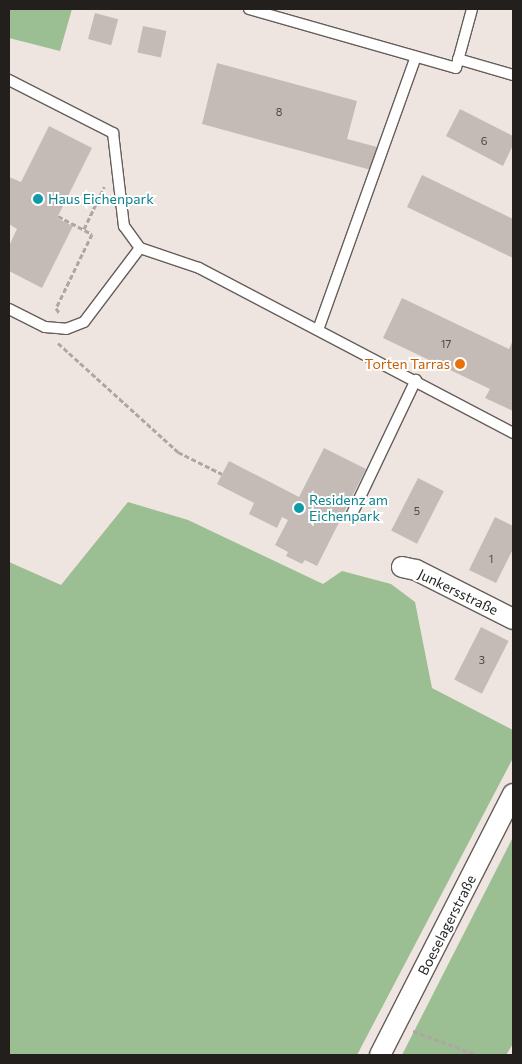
<!DOCTYPE html>
<html>
<head>
<meta charset="utf-8">
<style>
  body { margin:0 }
  #map { position:relative; width:522px; height:1064px; overflow:hidden; background:#eee4e0; font-family:Commissioner,sans-serif }
  div>[style] { position:absolute }
  .forest>* { inset:0; background:#9bbe92 }
  .building>* { inset:0; background:#c4bbb7; transform-origin:0 0 }
  .path>* { height:3px; margin-top:-1.5px; transform-origin:0; background:repeating-linear-gradient(90deg,#aea6a3 0 5px,transparent 0 7.5px) }
  .roads { filter:drop-shadow(1px 0 #665e5a) drop-shadow(-1px 0 #665e5a) drop-shadow(0 1px #665e5a) drop-shadow(0 -1px #665e5a) }
  .service>* { height:10px; margin:-5px; padding:0 5px; transform-origin:5px; border-radius:5px; background:#fff }
  .minor>* { height:20px; margin:-10px; padding:0 10px; transform-origin:10px; border-radius:10px; background:#fff }
  .dots>* { width:14px; height:14px; translate:-50% -50%; box-sizing:border-box; border:2px solid #fff; border-radius:50% }
  span { translate:-50% -50%; white-space:nowrap; text-align:center; line-height:1.15; -webkit-text-stroke:4px #fff; paint-order:stroke }
  .number-label { font-size:11px; color:#4a4644 }
  .number-label span { -webkit-text-stroke-width:0 }
  .culture-label { font-size:14px; color:#0d838f }
  .left { translate:0 -50%; text-align:left }
  .food-label { font-size:14px; color:#c56008 }
  .right { translate:-100% -50%; text-align:right }
  .street-label { font-size:14px; color:#221f1d }
  .frame { position:absolute; inset:0; border:10px solid #221f1d; pointer-events:none }
</style>
</head>
<body>
<div id="map">
  <div class="forest">
    <div style="clip-path:polygon(9px 9px,72px 9px,60px 51px,9px 38px)"></div>
    <div style="clip-path:polygon(128px 502px,188px 520px,323px 584px,342px 571px,391px 584px,415px 602px,432px 688px,513px 730px,513px 758px,357px 1055px,9px 1055px,9px 562px,61px 585px)"></div>
    <div style="clip-path:polygon(513px 837px,513px 1044px,506px 1055px,402px 1055px)"></div>
  </div>
  <div class="building">
    <div style="left:95px;top:13px;width:24px;height:27px;rotate:15deg"></div>
    <div style="left:143px;top:26px;width:24px;height:27px;rotate:12deg"></div>
    <div style="clip-path:polygon(217px 63px,357px 101px,347px 139px,377px 147px,371px 170px,202px 124px)"></div>
    <div style="clip-path:polygon(460px 109px,513px 136px,513px 145px,503px 166px,446px 136px)"></div>
    <div style="clip-path:polygon(49px 126px,92px 148px,57px 218px,73px 226px,42px 288px,9px 271px,9px 246px,17px 229px,9px 224px,9px 177px,21px 182px)"></div>
    <div style="clip-path:polygon(422px 175px,513px 219px,513px 258px,407px 207px)"></div>
    <div style="clip-path:polygon(402px 298px,509px 349px,513px 340px,513px 411px,485px 398px,490px 389px,383px 338px)"></div>
    <div style="clip-path:polygon(324px 448px,366px 469px,317px 566px,305px 560px,302px 564px,286px 556px,288px 552px,275px 545px,288px 520px,282px 517px,277px 528px,249px 514px,254px 503px,217px 484px,229px 461px,299px 497px)"></div>
    <div style="left:418px;top:478px;width:29px;height:59px;rotate:27deg"></div>
    <div style="clip-path:polygon(495px 517px,513px 526px,513px 549px,496px 583px,469px 570px)"></div>
    <div style="left:481px;top:627px;width:31px;height:59px;rotate:27deg"></div>
  </div>
  <div class="path">
    <div style="left:58px;top:216px;width:38px;rotate:28deg"></div>
    <div style="left:92px;top:234px;width:82px;rotate:115.9deg"></div>
    <div style="left:56px;top:308px;width:7px;rotate:56deg"></div>
    <div style="left:84px;top:229px;width:47px;rotate:-64.5deg"></div>
    <div style="left:58px;top:343px;width:162px;rotate:42.2deg"></div>
    <div style="left:178px;top:452px;width:49px;rotate:26.6deg"></div>
    <div style="left:413px;top:1031px;width:69px;rotate:20.3deg"></div>
  </div>
  <div class="roads">
    <div class="service">
      <div style="left:249px;top:9px;width:215px;rotate:15.9deg"></div>
      <div style="left:456px;top:68px;width:61px;rotate:-74.8deg"></div>
      <div style="left:458px;top:59px;width:57px;rotate:16.2deg"></div>
      <div style="left:9px;top:80px;width:117px;rotate:27deg"></div>
      <div style="left:113px;top:133px;width:94px;rotate:83.3deg"></div>
      <div style="left:124px;top:226px;width:27px;rotate:54deg"></div>
      <div style="left:9px;top:309px;width:40px;rotate:26.6deg"></div>
      <div style="left:45px;top:327px;width:21px;rotate:5deg"></div>
      <div style="left:66px;top:329px;width:19px;rotate:-21deg"></div>
      <div style="left:84px;top:322px;width:93px;rotate:-52.9deg"></div>
      <div style="left:140px;top:248px;width:62px;rotate:18.7deg"></div>
      <div style="left:199px;top:268px;width:355px;rotate:27.7deg"></div>
      <div style="left:318px;top:330px;width:290px;rotate:-70.3deg"></div>
      <div style="left:351px;top:516px;width:151px;rotate:-64.5deg"></div>
    </div>
    <div class="minor">
      <div style="left:402px;top:567px;width:14px;rotate:12deg"></div>
      <div style="left:416px;top:570px;width:109px;rotate:26.8deg"></div>
      <div style="left:380px;top:1055px;width:293px;rotate:-63deg"></div>
    </div>
  </div>
  <div class="dots">
    <div style="left:38px;top:199px;background:#0f9aa8"></div>
    <div style="left:460px;top:364px;background:#e8710a"></div>
    <div style="left:299px;top:508px;background:#0f9aa8"></div>
  </div>
  <div class="number-label">
    <span style="left:279px;top:112px">8</span>
    <span style="left:484px;top:141px">6</span>
    <span style="left:446px;top:344px">17</span>
    <span style="left:417px;top:511px">5</span>
    <span style="left:491px;top:559px">1</span>
    <span style="left:482px;top:660px">3</span>
  </div>
  <div class="culture-label">
    <span class="left" style="left:48px;top:199px">Haus Eichenpark</span>
    <span class="left" style="left:309px;top:508px">Residenz am<br>Eichenpark</span>
  </div>
  <div class="food-label">
    <span class="right" style="left:450px;top:364px">Torten Tarras</span>
  </div>
  <div class="street-label">
    <span style="left:458px;top:592px;rotate:26deg">Junkersstraße</span>
    <span style="left:447px;top:925px;rotate:-63deg">Boeselagerstraße</span>
  </div>
  <div class="frame"></div>
</div>
</body>
</html>
